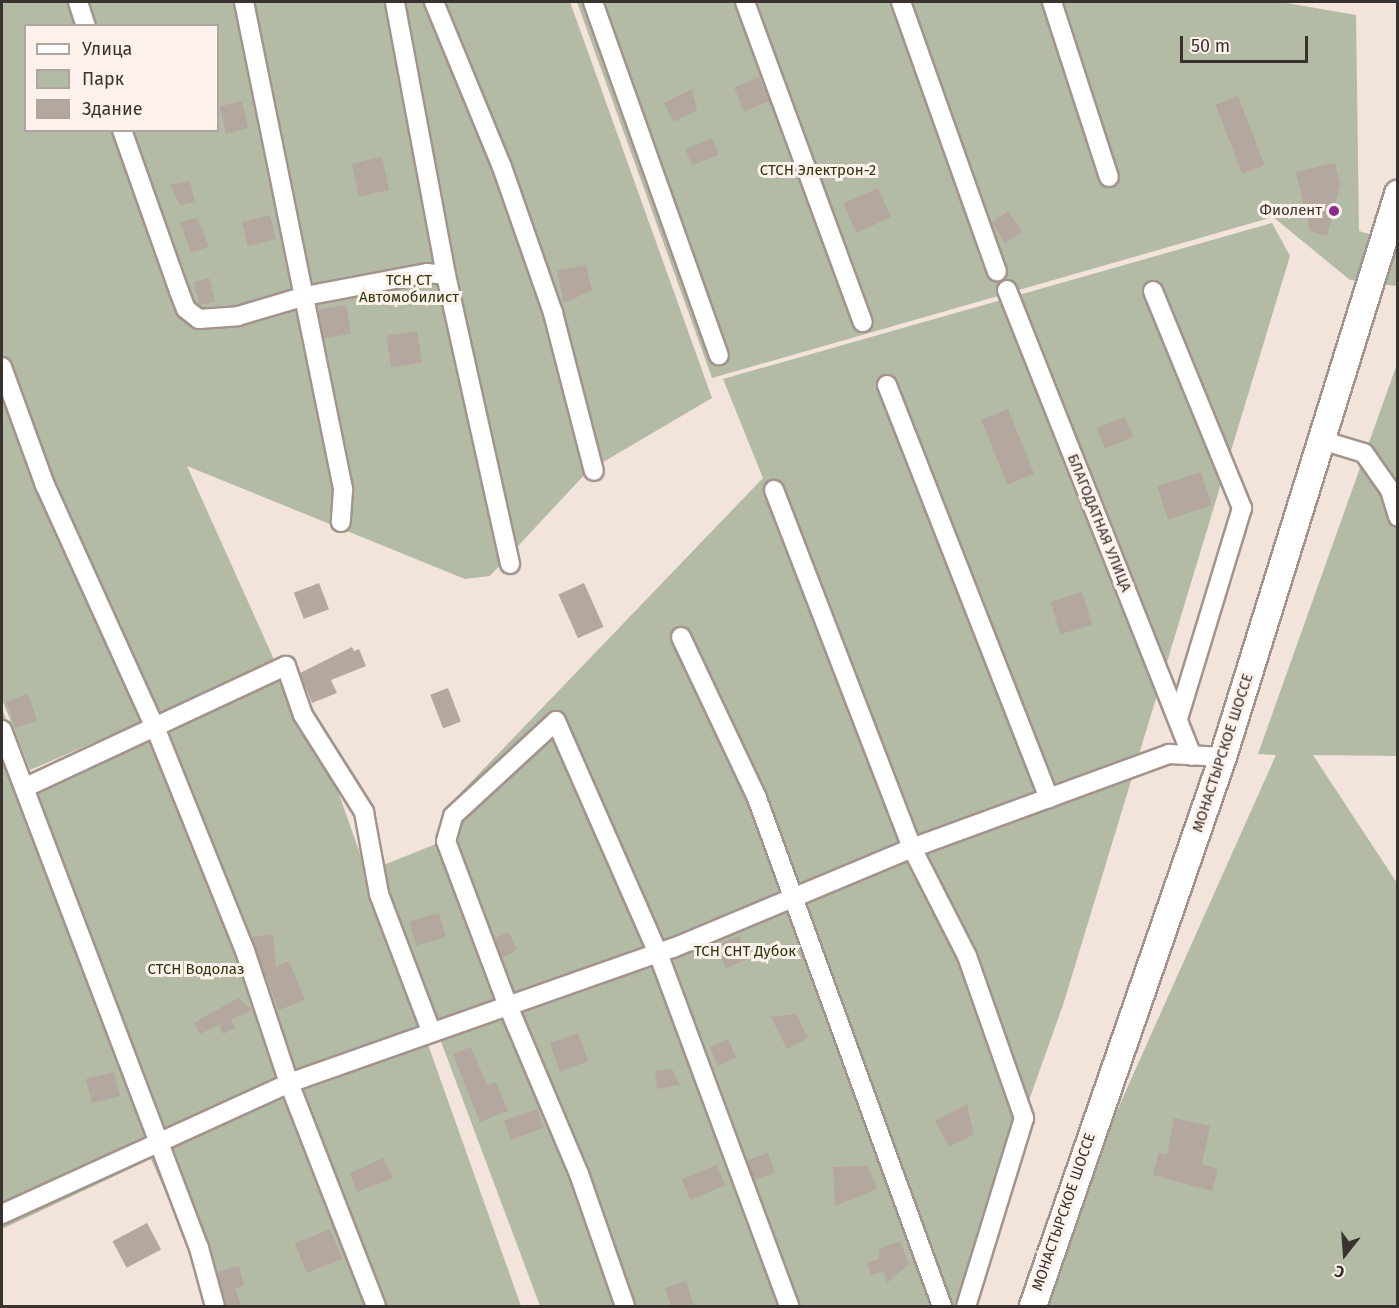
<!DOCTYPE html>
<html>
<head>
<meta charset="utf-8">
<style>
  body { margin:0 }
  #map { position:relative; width:1399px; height:1308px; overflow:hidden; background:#f2e3db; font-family:"Fira Sans",sans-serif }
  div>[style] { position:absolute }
  .green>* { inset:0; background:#b3bba4 }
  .building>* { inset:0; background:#b4a79e; transform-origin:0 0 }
  .roads { filter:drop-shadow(2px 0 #a2948c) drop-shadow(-2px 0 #a2948c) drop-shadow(0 2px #a2948c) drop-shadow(0 -2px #a2948c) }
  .minor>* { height:18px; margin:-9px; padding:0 9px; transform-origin:9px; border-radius:9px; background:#fff }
  .secondary>* { height:26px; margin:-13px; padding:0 13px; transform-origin:13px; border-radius:13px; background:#fff }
  .dots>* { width:16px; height:16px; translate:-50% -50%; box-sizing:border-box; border:3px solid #fdf1eb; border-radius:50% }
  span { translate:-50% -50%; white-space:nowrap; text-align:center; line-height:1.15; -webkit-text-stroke:6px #fdf1eb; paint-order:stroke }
  .park-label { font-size:15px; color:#2c370b }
  .poi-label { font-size:15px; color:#393330 }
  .right { translate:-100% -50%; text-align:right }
  .street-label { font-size:15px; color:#393330 }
  .frame { position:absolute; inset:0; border:3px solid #393330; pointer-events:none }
  .legend { position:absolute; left:24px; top:24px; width:195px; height:108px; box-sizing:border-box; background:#fdf1eb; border:2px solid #afa5a0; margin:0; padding:8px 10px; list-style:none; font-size:18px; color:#393330 }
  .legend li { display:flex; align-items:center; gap:12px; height:30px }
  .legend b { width:30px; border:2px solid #afa5a0 }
  .north { position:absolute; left:1315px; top:1224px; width:60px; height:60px; -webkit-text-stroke:4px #fdf1eb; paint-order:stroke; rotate:197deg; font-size:16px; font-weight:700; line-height:24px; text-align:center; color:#393330 }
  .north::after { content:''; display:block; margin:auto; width:21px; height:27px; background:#393330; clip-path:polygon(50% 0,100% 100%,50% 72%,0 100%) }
  .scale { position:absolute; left:1180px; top:36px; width:128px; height:27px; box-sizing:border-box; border:3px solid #393330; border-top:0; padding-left:8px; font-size:18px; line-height:21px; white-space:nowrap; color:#393330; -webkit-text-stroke:4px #fdf1eb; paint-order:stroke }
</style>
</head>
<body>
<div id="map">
  <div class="green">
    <div style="clip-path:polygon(evenodd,2px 2px,570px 2px,712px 398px,588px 471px,490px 576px,465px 579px,187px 466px,276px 664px,30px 770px,2px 699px,2px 2px,26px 26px,218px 26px,218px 130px,26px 130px,26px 26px)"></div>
    <div style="clip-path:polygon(577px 2px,1281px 2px,1356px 15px,1359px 231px,1397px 242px,1397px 286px,1350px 280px,1273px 217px,712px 378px)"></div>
    <div style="clip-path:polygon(1272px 223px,1290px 256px,1064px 1002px,956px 1306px,540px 1306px,376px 868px,441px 842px,446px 808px,763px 478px,723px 379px)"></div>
    <div style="clip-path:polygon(1397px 364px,1397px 756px,1313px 755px,1397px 883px,1397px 1306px,1038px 1306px,1036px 1292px,1276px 755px,1258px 754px)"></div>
    <div style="clip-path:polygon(295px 664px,309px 710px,521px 1306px,215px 1306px,151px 1159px,2px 1229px,2px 709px,28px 774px)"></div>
  </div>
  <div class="building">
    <div style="left:759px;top:77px;width:26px;height:27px;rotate:67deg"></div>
    <div style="clip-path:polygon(692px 89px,697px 110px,674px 122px,664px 103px)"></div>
    <div style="left:1238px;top:96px;width:74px;height:24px;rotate:69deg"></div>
    <div style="left:242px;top:101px;width:28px;height:23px;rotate:77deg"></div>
    <div style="left:712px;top:138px;width:18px;height:29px;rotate:68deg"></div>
    <div style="left:382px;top:157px;width:34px;height:31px;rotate:78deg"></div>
    <div style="clip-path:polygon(1335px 163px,1340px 185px,1327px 236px,1310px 231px,1296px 172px)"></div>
    <div style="clip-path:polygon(190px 181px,195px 202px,180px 205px,170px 185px)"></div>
    <div style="left:878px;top:188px;width:32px;height:38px;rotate:66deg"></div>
    <div style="left:1008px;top:211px;width:25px;height:20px;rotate:56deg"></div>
    <div style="left:270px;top:215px;width:25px;height:29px;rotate:76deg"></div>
    <div style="clip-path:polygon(197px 218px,209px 247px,191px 252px,180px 222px)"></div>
    <div style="clip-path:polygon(586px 265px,592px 290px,564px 303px,557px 271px)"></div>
    <div style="left:209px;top:278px;width:24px;height:16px;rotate:75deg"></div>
    <div style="left:346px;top:305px;width:29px;height:28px;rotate:80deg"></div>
    <div style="left:417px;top:331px;width:32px;height:31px;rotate:81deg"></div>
    <div style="left:1008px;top:409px;width:70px;height:29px;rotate:68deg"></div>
    <div style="left:1125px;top:417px;width:22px;height:30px;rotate:69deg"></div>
    <div style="left:1201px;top:472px;width:35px;height:46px;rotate:72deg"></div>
    <div style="left:319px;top:583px;width:28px;height:27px;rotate:69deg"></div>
    <div style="left:584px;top:583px;width:48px;height:28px;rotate:66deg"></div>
    <div style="left:1082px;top:592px;width:34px;height:33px;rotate:73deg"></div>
    <div style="clip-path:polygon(352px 647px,354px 651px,359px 649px,366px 666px,331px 680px,337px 693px,312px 703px,300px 673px)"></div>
    <div style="left:448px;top:688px;width:36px;height:19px;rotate:69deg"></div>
    <div style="left:28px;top:694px;width:28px;height:23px;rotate:71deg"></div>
    <div style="left:439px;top:913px;width:25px;height:31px;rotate:74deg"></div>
    <div style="clip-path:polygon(509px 932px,517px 950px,502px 958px,495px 938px)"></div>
    <div style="clip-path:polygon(273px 934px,276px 966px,289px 961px,305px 1000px,279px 1010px,251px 937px)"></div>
    <div style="left:739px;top:936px;width:25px;height:24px;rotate:69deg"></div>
    <div style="clip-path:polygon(238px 998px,252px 1010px,231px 1020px,235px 1028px,223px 1034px,219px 1025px,200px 1034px,194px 1023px)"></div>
    <div style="clip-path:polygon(796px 1014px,808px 1038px,787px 1049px,771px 1017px)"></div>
    <div style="left:578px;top:1033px;width:30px;height:30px;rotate:70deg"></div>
    <div style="left:728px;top:1039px;width:20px;height:20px;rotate:66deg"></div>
    <div style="clip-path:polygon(471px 1047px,487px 1085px,496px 1082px,508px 1111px,480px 1122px,453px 1054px)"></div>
    <div style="clip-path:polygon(672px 1069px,680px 1085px,657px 1089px,655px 1071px)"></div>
    <div style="left:114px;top:1072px;width:25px;height:29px;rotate:76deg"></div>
    <div style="clip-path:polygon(967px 1104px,974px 1134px,949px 1147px,935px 1121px)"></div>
    <div style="left:537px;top:1109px;width:20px;height:35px;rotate:70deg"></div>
    <div style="clip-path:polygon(1174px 1118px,1210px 1126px,1202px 1164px,1218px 1169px,1212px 1191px,1153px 1175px,1159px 1152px,1167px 1155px)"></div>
    <div style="left:768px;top:1153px;width:21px;height:22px;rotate:71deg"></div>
    <div style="clip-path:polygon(383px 1158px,393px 1178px,357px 1192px,350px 1173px)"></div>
    <div style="left:717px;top:1165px;width:22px;height:38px;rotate:68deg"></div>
    <div style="clip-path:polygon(868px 1166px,877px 1189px,835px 1206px,833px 1167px)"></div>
    <div style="left:147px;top:1223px;width:30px;height:39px;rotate:62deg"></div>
    <div style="left:330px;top:1229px;width:32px;height:38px;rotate:68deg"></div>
    <div style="clip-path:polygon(900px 1241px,909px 1264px,887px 1283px,884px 1272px,871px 1275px,867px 1263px,879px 1259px,879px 1249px)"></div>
    <div style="clip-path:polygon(239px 1266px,244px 1286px,235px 1288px,241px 1306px,226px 1306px,217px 1272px)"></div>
    <div style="clip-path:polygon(686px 1281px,694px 1306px,671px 1306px,665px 1288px)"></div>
  </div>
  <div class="roads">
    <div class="minor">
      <div style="left:78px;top:2px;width:25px;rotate:72deg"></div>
      <div style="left:244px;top:2px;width:498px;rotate:78.5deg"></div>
      <div style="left:343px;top:490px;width:32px;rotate:94deg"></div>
      <div style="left:434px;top:2px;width:178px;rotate:67.6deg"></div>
      <div style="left:502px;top:167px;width:155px;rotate:70.7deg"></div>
      <div style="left:553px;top:313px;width:163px;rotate:75.5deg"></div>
      <div style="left:593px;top:2px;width:375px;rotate:70.4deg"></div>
      <div style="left:745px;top:2px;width:341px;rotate:69.8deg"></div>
      <div style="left:901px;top:2px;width:286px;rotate:70.4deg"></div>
      <div style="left:1052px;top:2px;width:184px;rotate:72deg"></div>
      <div style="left:122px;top:130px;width:171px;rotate:70.5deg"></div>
      <div style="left:179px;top:291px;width:19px;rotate:69deg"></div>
      <div style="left:186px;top:309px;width:16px;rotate:38deg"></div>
      <div style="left:199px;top:319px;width:39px;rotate:-4deg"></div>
      <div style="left:238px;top:316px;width:70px;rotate:-16.6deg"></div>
      <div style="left:305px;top:296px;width:124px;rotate:-10.7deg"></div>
      <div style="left:427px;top:273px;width:19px;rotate:6deg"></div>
      <div style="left:446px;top:275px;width:278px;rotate:-100.6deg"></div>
      <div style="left:446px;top:275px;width:296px;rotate:77.5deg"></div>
      <div style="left:1007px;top:290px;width:501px;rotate:68.35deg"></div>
      <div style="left:1153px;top:291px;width:235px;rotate:67.7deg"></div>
      <div style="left:1242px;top:508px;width:220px;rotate:106.9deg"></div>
      <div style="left:2px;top:367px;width:126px;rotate:70deg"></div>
      <div style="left:45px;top:485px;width:266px;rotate:65.6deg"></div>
      <div style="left:155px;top:727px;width:241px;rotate:68.1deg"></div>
      <div style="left:245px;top:951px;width:139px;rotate:71.6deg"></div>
      <div style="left:289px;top:1083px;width:239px;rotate:68.7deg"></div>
      <div style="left:887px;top:385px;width:444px;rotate:68.6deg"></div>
      <div style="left:1321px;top:440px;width:45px;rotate:16.8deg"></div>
      <div style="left:1364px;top:453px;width:45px;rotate:54.9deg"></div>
      <div style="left:1390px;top:490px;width:28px;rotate:73deg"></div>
      <div style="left:774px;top:490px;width:384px;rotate:68.9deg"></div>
      <div style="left:912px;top:848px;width:121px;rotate:63deg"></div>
      <div style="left:967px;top:956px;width:172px;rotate:70.6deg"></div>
      <div style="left:1024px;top:1118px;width:197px;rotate:107.1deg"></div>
      <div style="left:681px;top:637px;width:178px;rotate:64.7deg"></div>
      <div style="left:757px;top:798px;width:541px;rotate:69.99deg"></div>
      <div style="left:2px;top:730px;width:554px;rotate:69.18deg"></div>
      <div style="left:199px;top:1248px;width:60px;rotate:74.6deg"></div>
      <div style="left:26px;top:787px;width:287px;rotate:-25deg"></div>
      <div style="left:286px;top:666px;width:52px;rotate:70.9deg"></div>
      <div style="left:303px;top:715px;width:115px;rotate:57.8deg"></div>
      <div style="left:364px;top:812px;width:83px;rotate:79.6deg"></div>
      <div style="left:379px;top:894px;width:147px;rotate:69.2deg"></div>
      <div style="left:2px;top:1214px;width:315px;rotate:-24.5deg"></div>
      <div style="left:289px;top:1083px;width:407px;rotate:-19.4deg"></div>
      <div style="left:673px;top:948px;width:259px;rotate:-22.7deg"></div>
      <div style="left:912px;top:848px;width:274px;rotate:-20.1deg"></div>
      <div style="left:1169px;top:754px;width:54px;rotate:3.2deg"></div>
      <div style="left:625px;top:1306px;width:140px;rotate:-109.2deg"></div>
      <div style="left:579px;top:1174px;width:182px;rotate:-112.9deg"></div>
      <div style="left:508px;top:1006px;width:176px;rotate:-110.6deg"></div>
      <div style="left:446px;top:841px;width:26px;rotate:-74deg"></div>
      <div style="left:453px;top:816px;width:140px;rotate:-42.7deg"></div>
      <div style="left:556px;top:721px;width:253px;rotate:66.3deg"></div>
      <div style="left:658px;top:953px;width:377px;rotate:69.6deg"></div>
    </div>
    <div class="secondary">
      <div style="left:1033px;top:1306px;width:581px;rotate:-70.91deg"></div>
      <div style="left:1223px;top:757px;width:590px;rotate:-72.73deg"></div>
    </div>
  </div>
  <div class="dots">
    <div style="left:1334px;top:211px;background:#8d2990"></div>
  </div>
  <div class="park-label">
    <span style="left:818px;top:171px">СТСН Электрон-2</span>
    <span style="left:409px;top:289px">ТСН СТ<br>Автомобилист</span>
    <span style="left:745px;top:952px">ТСН СНТ Дубок</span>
    <span style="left:196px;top:970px">СТСН Водолаз</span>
  </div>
  <div class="poi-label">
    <span class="right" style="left:1322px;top:211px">Фиолент</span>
  </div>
  <div class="street-label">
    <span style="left:1099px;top:523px;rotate:68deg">БЛАГОДАТНАЯ УЛИЦА</span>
    <span style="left:1223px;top:753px;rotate:-72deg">МОНАСТЫРСКОЕ ШОССЕ</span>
    <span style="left:1064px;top:1212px;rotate:-71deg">МОНАСТЫРСКОЕ ШОССЕ</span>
  </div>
  <div class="frame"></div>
  <ul class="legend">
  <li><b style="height:8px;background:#fff"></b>Улица</li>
  <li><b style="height:16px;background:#b3bba4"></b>Парк</li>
  <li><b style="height:16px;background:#b4a79e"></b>Здание</li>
  </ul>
  <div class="north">С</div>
  <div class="scale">50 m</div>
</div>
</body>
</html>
